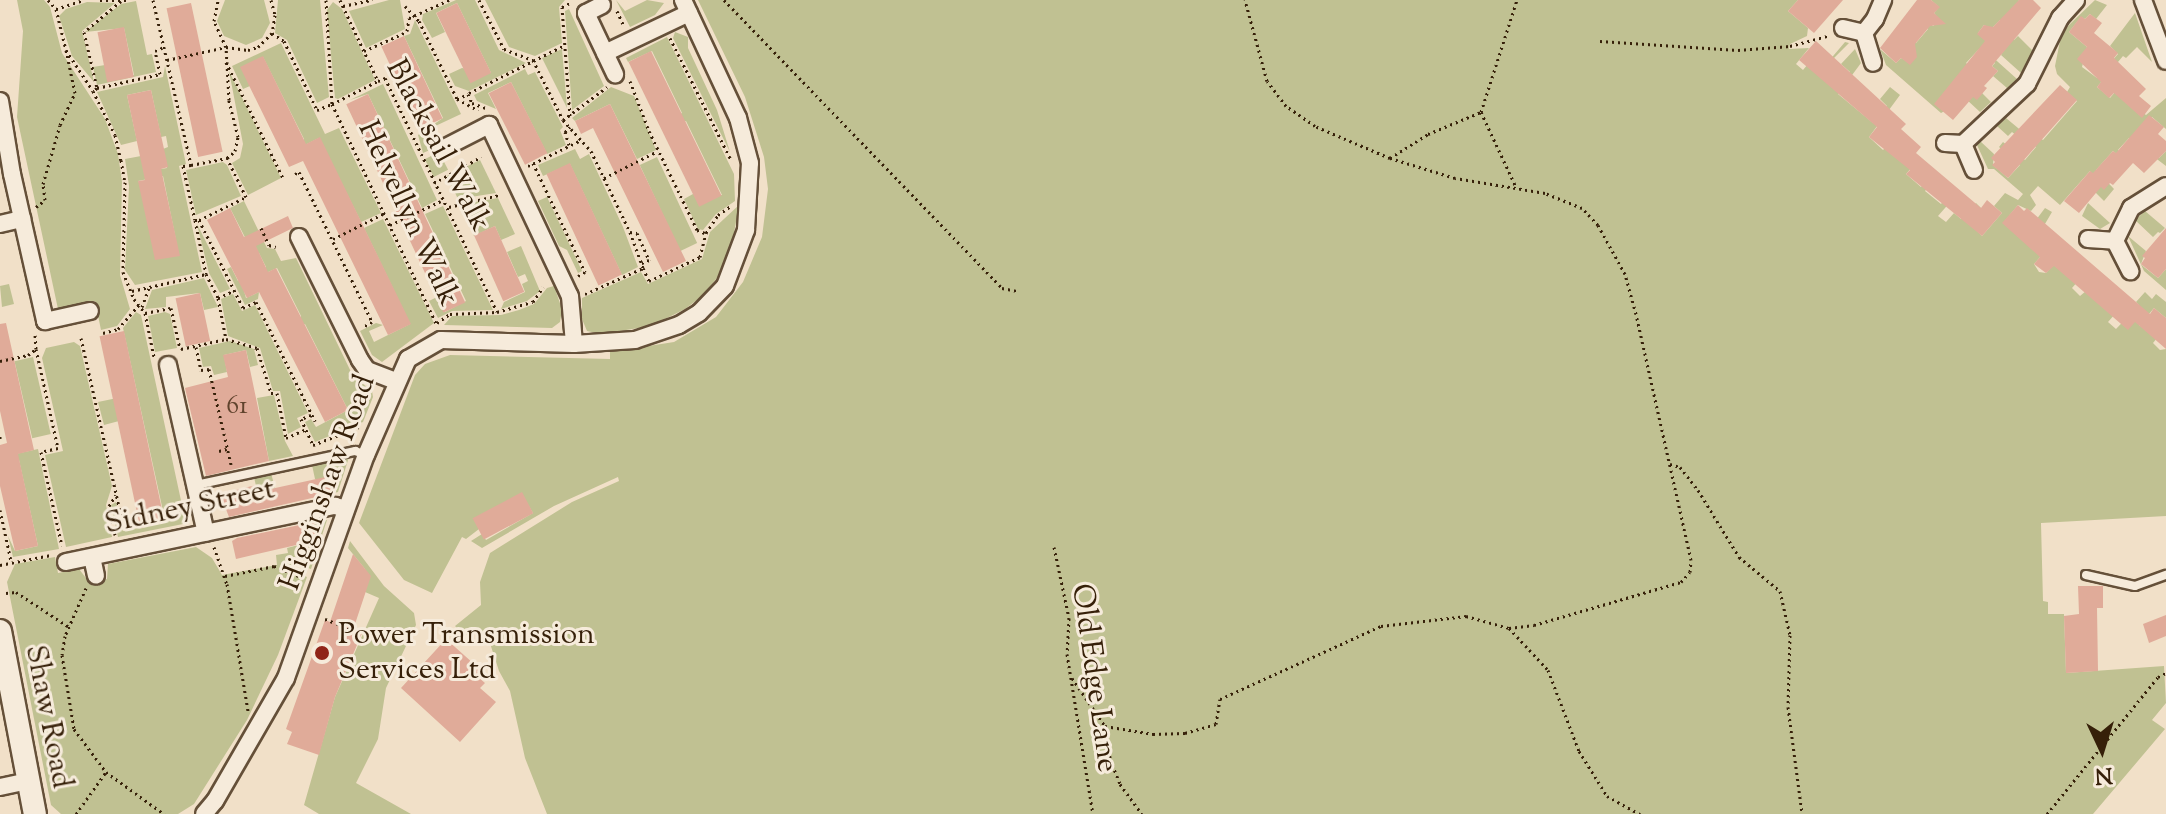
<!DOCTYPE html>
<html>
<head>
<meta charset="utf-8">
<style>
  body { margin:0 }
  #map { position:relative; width:2166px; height:814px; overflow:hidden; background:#f1e0c8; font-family:"Sorts Mill Goudy",serif }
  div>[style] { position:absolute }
  .green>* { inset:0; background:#c0c192; transform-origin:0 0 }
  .building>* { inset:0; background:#e0ab99; transform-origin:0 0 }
  .path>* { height:3px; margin-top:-1.5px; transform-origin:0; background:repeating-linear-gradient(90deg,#362009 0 2px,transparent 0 6px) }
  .roads { filter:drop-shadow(2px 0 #655039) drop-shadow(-2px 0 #655039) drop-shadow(0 2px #655039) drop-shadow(0 -2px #655039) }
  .lane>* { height:8px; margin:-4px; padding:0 4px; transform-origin:4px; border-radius:4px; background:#f6ebdb }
  .street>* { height:16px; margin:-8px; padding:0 8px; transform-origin:8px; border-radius:8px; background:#f6ebdb }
  .secondary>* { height:22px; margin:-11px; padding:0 11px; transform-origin:11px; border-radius:11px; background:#f6ebdb }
  .dots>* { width:22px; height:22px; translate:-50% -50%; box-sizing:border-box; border:4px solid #f6ebdb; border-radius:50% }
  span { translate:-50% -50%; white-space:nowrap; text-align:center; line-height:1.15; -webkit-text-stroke:6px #f6ebdb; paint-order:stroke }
  .number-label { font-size:26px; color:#60432d }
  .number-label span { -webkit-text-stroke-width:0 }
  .street-label { font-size:30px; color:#362009 }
  .poi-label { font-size:30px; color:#362009 }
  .left { translate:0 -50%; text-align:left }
  .north { position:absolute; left:2062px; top:710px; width:80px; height:80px; -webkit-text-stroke:6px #f6ebdb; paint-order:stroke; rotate:176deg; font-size:22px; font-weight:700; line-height:32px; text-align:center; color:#362009 }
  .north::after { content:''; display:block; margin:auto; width:28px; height:36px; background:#362009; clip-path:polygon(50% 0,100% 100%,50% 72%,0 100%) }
</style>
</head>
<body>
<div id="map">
  <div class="green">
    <div style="clip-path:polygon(17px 0,44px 0,50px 7px,62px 53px,105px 119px,118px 154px,122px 182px,120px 275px,130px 309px,117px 326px,101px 330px,95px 301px,58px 309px,17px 117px,23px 31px)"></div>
    <div style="clip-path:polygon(225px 0,264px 0,270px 23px,262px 38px,246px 45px,224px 36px,217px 21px)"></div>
    <div style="clip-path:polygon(278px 0,320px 0,329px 97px,317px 103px,287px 40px,275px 33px)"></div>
    <div style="clip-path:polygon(389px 0,400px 0,405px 29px,366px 48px,349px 11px)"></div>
    <div style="clip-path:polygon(456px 0,475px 0,499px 50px,526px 63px,469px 91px,455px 86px,449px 74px,462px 68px,491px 73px,457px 3px,436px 13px,445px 32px,432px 38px,422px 20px,423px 14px)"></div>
    <div style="clip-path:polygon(485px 0,565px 0,559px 7px,562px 43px,535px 56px,509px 47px)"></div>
    <div style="clip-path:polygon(616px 0,625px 11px,647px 0,664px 3px,655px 15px,630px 27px)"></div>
    <div style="clip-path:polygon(698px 0,1798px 0,1788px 11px,1808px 28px,1807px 36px,1790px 44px,1789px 49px,1809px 48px,1796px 64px,1803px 70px,1808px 64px,1828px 62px,1845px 42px,1849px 43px,1834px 58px,1835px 89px,1850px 72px,1841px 64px,1855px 49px,1861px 63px,1838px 94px,1873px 123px,1887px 106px,1880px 99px,1890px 87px,1900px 95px,1869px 137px,1883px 150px,1900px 131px,1918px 160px,1906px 174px,1921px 187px,1929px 177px,1934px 181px,1925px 191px,1941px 204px,1954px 188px,1959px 192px,1938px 216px,1946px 222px,1954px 213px,1961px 219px,1976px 203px,1981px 208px,1973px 217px,1976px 230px,1982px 236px,2002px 213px,1994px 206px,2005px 193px,2018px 200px,2023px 194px,1994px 169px,1988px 169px,1977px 145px,1980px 141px,1994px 154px,1993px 165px,2008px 178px,2020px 165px,1999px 147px,2003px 142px,2025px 160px,2036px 147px,2020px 133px,2017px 136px,2012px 132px,2008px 136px,1997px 126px,2006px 118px,2030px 138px,2034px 133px,2043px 140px,2077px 101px,2067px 92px,2070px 87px,2057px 74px,2055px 66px,2061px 36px,2069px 25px,2095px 0,2107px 5px,2096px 19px,2090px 14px,2085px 19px,2081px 17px,2069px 32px,2087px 47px,2082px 67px,2097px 78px,2118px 54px,2110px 46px,2135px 13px,2152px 62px,2137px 47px,2126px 58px,2123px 56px,2097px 87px,2110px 98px,2130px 74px,2134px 106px,2146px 115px,2166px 98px,2166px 129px,2152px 117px,2147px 123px,2157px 134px,2159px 158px,2166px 151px,2166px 166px,2129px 138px,2118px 150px,2126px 157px,2124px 160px,2113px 151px,2096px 170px,2114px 189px,2104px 201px,2096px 193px,2090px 171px,2060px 205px,2038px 186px,2030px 195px,2036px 205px,2031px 211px,2018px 205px,2003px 223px,2033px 224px,2045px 208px,2052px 212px,2042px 229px,2041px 256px,2034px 264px,2039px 272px,2046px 273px,2065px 252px,2079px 280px,2072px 288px,2080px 296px,2086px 291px,2123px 305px,2108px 322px,2116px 329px,2139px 305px,2136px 302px,2145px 292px,2152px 299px,2156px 294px,2166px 302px,2166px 318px,2154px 308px,2139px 326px,2166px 327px,2153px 343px,2160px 350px,2166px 349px,2166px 516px,2041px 523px,2043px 601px,2048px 602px,2048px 614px,2064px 614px,2066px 673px,2164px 666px,2166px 703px,2152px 720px,2165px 729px,2093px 814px,547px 814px,525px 758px,510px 691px,499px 671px,486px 631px,464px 636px,455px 626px,481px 605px,480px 582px,490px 553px,572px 502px,619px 481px,618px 477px,554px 506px,482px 548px,471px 541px,482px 534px,486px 540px,533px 513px,521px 493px,479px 529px,466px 539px,462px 537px,432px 593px,404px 580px,359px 523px,415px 375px,425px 364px,450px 355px,610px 359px,610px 352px,674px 342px,716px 317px,743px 282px,762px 237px,768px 189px,764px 157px,745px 97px)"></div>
    <div style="clip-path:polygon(1931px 0,2019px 0,2010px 29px,2000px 20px,1991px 29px,1984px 25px,1978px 33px,1993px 47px,1988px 53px,2017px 79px,2007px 88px,1993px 76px,1998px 71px,1992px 66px,1995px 63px,1979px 49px,1966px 63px,1982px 77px,1982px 93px,1991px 102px,1980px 112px,1966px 99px,1941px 113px,1886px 65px,1880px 49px,1896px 63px,1901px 58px,1911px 63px,1897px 36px,1916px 43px,1928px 29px,1916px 11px,1933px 26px,1940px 21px,1934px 13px,1939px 7px)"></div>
    <div style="clip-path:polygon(136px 1px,147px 55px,152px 54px,156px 72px,97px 85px,93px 67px,105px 65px,109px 81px,134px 75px,124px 28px,85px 32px,121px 4px)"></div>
    <div style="clip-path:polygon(87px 2px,115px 3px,82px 31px,94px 82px,72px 56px,59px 16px,66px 9px)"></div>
    <div style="clip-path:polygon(333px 2px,342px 9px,375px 80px,338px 99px,335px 98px,327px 10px)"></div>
    <div style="clip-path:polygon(569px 9px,604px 86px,572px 110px,565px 11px)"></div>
    <div style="clip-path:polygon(415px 20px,461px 114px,429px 129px,437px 147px,423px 153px,418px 135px,443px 118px,404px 36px,410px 34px)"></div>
    <div style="clip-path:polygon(675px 32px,688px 37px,688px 48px,717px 110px,730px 152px,673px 38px)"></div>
    <div style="clip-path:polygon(2018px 36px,2033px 51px,2021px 73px,2001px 55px,2011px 38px,2014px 40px)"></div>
    <div style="clip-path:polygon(667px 37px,734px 174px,735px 201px,716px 214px,703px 230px,698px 229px,684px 199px,693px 194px,722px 195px,686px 121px,680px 123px,677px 116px,682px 113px,652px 51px,628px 62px,626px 58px)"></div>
    <div style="clip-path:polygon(281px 43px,325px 134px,339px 128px,381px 213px,361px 222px,319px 138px,301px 147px,304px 139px,263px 57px,250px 86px,243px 89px,232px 66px)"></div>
    <div style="clip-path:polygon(562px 49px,567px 108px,542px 58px)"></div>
    <div style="clip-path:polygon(evenodd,165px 66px,186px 164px,179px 166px,202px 272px,135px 285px,125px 270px,129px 186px,125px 159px,141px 156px,144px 172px,167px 168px,163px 149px,168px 147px,166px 136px,161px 137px,151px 90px,127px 95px,137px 141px,121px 145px,97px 92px,163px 77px,165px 66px,163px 176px,176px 240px,138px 181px,163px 176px)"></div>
    <div style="clip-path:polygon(525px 69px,528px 75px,535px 72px,563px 127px,560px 130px,566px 145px,547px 154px,511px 82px,488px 93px,496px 109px,477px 101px,474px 95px)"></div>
    <div style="clip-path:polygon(229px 71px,281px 178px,248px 195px,232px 163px,240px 158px,243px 144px)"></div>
    <div style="clip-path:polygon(383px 84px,437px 200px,422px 208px,368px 94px,350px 100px)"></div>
    <div style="clip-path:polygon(611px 87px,634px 96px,656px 150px,637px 159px,610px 104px,575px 121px,572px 118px)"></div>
    <div style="clip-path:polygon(575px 149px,580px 159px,589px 154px,623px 227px,638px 267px,622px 275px,570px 164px,543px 176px,538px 165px)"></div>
    <div style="left:439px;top:152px;width:20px;height:16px;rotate:63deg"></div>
    <div style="left:657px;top:157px;width:95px;height:19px;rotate:65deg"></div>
    <div style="clip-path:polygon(480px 160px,496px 193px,458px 199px,447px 176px)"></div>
    <div style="clip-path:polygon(223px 162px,227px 165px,241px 196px,196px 215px,186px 170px)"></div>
    <div style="clip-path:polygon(547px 197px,582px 271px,578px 273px,567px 250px,559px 246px,538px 201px)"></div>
    <div style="clip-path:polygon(498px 198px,515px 234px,501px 240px,495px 226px,474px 236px,459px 205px)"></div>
    <div style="clip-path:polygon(244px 201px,267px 248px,275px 249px,281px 261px,296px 258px,353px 376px,372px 391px,373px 397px,363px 422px,315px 442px,305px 422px,311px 419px,316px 427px,348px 410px,305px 324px,299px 326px,301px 316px,277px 268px,255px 278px,266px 267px,259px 253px,254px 255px,230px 208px)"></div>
    <div style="clip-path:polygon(2088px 203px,2110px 223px,2100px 229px,2082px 216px)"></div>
    <div style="clip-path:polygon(739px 205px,731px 250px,723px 271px,701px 297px,685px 309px,651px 326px,601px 334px,587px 331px,582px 319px,582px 298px,641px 272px,648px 284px,702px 259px,710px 232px)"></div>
    <div style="clip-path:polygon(443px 206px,493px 310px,452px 311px,438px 318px,429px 301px,437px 297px,445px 312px,466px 301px,425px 214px)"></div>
    <div style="clip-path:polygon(2145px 211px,2165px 228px,2160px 233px,2158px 232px,2153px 237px,2135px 220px)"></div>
    <div style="clip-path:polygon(383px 219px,434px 323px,382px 362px,372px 355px,360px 331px,376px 323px,383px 325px,369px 331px,374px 342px,410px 324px,364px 228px)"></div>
    <div style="clip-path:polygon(197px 224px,230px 289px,220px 293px,209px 273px)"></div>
    <div style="clip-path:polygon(2128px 236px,2146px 251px,2141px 264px,2144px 267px,2158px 278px,2166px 269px,2166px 290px,2144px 271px)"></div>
    <div style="clip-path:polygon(521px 246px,540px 291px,527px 301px,501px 309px,504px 302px,525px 292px,522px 284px,528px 281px,525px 274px,518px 277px,507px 252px)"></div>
    <div style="clip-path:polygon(231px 267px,238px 281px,241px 280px,246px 298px,259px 292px,258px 299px,245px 305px,227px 269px)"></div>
    <div style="clip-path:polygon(204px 278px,218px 307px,204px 310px,200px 293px,166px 297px,166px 307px,145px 309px,152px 290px)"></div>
    <div style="clip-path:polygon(9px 284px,14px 304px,2px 307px,0 286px)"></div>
    <div style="clip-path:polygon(554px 286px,562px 309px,560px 322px,552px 328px,444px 325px,452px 316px,501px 315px,519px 310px,534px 304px,547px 288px)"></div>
    <div style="clip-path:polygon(233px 294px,242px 311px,255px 305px,308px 413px,297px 418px,301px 427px,288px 434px,280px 391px,273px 391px,260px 348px,228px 336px,221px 299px)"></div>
    <div style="clip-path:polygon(136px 312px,141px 315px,185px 519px,183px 524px,118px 537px,111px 505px,116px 502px,123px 531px,179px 519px,177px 508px,163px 511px,123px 328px)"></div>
    <div style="clip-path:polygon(165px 312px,170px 314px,177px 348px,155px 352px,148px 316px)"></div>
    <div style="clip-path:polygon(230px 341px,254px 349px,258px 365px,250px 367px,246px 350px,224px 355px,227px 372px,214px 375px,211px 366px,203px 367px,199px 348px)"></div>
    <div style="clip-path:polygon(74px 342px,80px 346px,112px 486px,106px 505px,112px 537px,66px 547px,45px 455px,63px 451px,42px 358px,46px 348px)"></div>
    <div style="left:33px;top:357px;width:79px;height:19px;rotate:77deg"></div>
    <div style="clip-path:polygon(274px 395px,285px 441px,293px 456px,269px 461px,257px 398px)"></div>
    <div style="clip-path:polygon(122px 397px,119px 421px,104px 425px,98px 402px)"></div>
    <div style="clip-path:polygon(38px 449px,59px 549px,13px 557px,8px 536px,15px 551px,38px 546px,19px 460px,11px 455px)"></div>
    <div style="clip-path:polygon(349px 457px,338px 492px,334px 493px,315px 479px,312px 465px)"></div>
    <div style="clip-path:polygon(271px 473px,275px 488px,261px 509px,254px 477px)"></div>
    <div style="clip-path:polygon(327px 520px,311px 569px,297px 564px,295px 572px,307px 577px,278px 655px,247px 720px,194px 804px,178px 814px,61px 814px,51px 805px,7px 582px,15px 564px,55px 557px,58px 573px,79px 569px,89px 582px,107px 579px,108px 564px,196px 547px,212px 558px,222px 575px,277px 565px,276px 555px,288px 553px,287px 548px,318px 540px,314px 523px)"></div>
    <div style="clip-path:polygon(350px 541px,384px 586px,414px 613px,416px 625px,386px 688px,378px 739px,356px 783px,411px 814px,319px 814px,304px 805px,335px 697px,379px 598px,365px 592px,365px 569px,348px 548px)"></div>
  </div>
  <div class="building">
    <div style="clip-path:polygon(1798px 0,1843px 0,1814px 33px,1788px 11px)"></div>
    <div style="clip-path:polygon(1917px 0,1931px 0,1940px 7px,1934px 13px,1946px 24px,1930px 26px,1915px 44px,1917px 57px,1910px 65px,1901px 58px,1896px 63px,1880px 48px)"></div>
    <div style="clip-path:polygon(2019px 0,2033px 0,2041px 8px,1995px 62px,1992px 66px,1998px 71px,1984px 86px,1987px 88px,1977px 100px,1973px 97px,1953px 120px,1934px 104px,1985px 41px,1977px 34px,1984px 25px,1993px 27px)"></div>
    <div style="left:191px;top:3px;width:152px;height:25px;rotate:78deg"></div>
    <div style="left:457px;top:3px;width:78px;height:23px;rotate:64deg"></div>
    <div style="clip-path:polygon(2090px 14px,2102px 23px,2094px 33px,2118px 53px,2114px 58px,2146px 89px,2139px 96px,2151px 106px,2142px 118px,2114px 93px,2109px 98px,2097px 87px,2101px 82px,2077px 59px,2087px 47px,2069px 32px,2081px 16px,2085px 19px)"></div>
    <div style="left:124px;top:27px;width:51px;height:27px;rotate:79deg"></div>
    <div style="left:404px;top:36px;width:91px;height:25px;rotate:65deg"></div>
    <div style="clip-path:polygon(1816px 41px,1906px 124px,1901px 129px,1921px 147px,1916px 153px,1981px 208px,1987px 200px,2002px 213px,1982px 236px,1906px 174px,1910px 170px,1869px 137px,1877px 127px,1799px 60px)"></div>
    <div style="left:651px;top:51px;width:161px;height:25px;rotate:64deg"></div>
    <div style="clip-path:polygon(263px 56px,306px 144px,320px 137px,411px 324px,388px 335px,303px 161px,289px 167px,240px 67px)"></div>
    <div style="left:511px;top:82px;width:80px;height:25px;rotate:63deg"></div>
    <div style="clip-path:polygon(2060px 85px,2077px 100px,2008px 178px,1992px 165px,1995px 162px,1991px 158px)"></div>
    <div style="clip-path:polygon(151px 90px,168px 167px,161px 169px,180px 256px,155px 260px,138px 181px,145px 180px,127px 95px)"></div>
    <div style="left:368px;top:94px;width:230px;height:24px;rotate:65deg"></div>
    <div style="clip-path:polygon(610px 104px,686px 261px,663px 272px,593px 128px,581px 134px,575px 121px)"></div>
    <div style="clip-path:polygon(2149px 115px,2164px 127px,2158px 134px,2166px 141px,2166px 151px,2144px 173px,2133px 163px,2113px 185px,2110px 183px,2104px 190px,2101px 187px,2079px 213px,2064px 201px,2090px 171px,2093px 173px,2113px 151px,2116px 153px)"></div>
    <div style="left:570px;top:163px;width:123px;height:26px;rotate:65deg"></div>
    <div style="clip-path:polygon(2018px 205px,2024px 211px,2027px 208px,2150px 314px,2154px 308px,2166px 318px,2166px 349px,2135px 322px,2128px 330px,2054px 266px,2046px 273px,2034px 264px,2040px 257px,2002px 223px)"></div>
    <div style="clip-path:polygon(230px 208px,244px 237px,288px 216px,293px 228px,256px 246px,268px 272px,276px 268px,348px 410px,325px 422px,259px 292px,247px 298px,207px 220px)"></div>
    <div style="left:495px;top:226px;width:72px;height:23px;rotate:66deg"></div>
    <div style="clip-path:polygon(2166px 228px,2166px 269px,2158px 278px,2141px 264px,2145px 258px,2142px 256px)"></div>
    <div style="left:200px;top:293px;width:49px;height:25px;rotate:78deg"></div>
    <div style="clip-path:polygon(6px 323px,34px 450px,18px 454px,38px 546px,15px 551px,0 486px,0 445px,7px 443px,0 411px,0 324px)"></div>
    <div style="left:124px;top:331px;width:196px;height:25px;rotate:78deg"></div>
    <div style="clip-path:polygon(246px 350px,269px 461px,206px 476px,185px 388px,228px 377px,223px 355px)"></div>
    <div style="clip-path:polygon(330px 476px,334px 493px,229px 517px,220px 494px,256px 485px,257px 492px)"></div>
    <div style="left:522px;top:492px;width:24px;height:56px;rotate:62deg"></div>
    <div style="clip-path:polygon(314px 522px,318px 540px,236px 559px,232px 541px,237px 538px)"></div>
    <div style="clip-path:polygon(353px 554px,371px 576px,353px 630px,362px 633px,335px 697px,319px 755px,287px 744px,292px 732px,286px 729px,325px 620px,330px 622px)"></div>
    <div style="clip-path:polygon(2078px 586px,2103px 586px,2103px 608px,2097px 608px,2098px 671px,2066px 673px,2064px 616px,2079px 614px)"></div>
    <div style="clip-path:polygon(2166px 615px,2166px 636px,2149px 643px,2143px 624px)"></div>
    <div style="clip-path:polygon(446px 639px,483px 672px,478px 677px,485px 683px,480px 688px,496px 702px,460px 742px,401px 688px)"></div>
  </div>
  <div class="path">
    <div style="left:48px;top:0;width:12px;rotate:48deg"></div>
    <div style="left:56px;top:9px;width:42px;rotate:76.3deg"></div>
    <div style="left:66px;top:50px;width:49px;rotate:56.6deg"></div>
    <div style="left:100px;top:0;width:26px"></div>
    <div style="left:153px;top:0;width:169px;rotate:77deg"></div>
    <div style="left:191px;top:165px;width:8px;rotate:173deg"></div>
    <div style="left:183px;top:166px;width:55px;rotate:77.5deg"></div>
    <div style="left:195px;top:220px;width:4px"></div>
    <div style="left:199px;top:220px;width:98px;rotate:63.4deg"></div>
    <div style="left:243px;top:308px;width:14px;rotate:-25deg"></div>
    <div style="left:256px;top:302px;width:133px;rotate:63.6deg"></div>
    <div style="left:271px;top:0;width:16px;rotate:75deg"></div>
    <div style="left:275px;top:15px;width:18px;rotate:99deg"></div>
    <div style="left:272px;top:33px;width:14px;rotate:34deg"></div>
    <div style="left:284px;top:41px;width:76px;rotate:64.4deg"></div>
    <div style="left:317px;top:110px;width:16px;rotate:-22deg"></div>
    <div style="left:332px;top:104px;width:245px;rotate:64.6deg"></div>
    <div style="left:326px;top:0;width:104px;rotate:86.7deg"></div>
    <div style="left:332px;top:104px;width:51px;rotate:-26.6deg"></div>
    <div style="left:340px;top:0;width:89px;rotate:64.9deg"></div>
    <div style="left:378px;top:81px;width:8px;rotate:-23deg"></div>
    <div style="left:385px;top:78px;width:259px;rotate:64.4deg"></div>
    <div style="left:479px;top:0;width:55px;rotate:63deg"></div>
    <div style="left:504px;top:49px;width:31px;rotate:21deg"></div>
    <div style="left:533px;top:60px;width:67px;rotate:63.4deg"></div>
    <div style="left:563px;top:120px;width:42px;rotate:47.9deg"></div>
    <div style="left:591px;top:151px;width:90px;rotate:64.3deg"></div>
    <div style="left:630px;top:232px;width:38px;rotate:70deg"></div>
    <div style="left:724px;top:0;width:400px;rotate:46deg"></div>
    <div style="left:1002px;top:288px;width:15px;rotate:11deg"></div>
    <div style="left:121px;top:1px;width:48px;rotate:140deg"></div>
    <div style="left:84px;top:32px;width:57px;rotate:76.9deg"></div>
    <div style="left:97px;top:88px;width:5px;rotate:143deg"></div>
    <div style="left:93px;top:91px;width:49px;rotate:63.4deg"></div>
    <div style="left:115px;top:135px;width:26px;rotate:77deg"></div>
    <div style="left:121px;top:160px;width:22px;rotate:80deg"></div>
    <div style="left:125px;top:182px;width:90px;rotate:91.3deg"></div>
    <div style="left:123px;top:272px;width:29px;rotate:68deg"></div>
    <div style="left:134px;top:299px;width:18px;rotate:52deg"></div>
    <div style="left:145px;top:313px;width:26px;rotate:-11deg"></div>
    <div style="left:171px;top:308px;width:42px;rotate:77.6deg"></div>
    <div style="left:343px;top:6px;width:30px;rotate:-12deg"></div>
    <div style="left:405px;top:6px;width:21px;rotate:47deg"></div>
    <div style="left:419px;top:21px;width:87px;rotate:64deg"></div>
    <div style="left:457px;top:99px;width:12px;rotate:-24deg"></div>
    <div style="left:468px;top:94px;width:10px;rotate:66deg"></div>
    <div style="left:472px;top:103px;width:15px;rotate:20deg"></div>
    <div style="left:56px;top:9px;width:28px;rotate:-18deg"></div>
    <div style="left:617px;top:11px;width:17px;rotate:65deg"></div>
    <div style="left:670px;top:38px;width:136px;rotate:63.4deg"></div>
    <div style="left:1600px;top:41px;width:138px;rotate:3.7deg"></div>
    <div style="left:1738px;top:50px;width:52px;rotate:-4.4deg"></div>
    <div style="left:1790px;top:46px;width:39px;rotate:-15deg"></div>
    <div style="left:364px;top:51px;width:42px;rotate:-24.1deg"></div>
    <div style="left:402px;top:34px;width:6px;rotate:-31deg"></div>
    <div style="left:407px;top:31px;width:13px;rotate:-81deg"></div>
    <div style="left:409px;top:18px;width:44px;rotate:-24.2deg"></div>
    <div style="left:167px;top:60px;width:60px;rotate:-12.4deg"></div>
    <div style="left:226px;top:47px;width:22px;rotate:8deg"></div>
    <div style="left:248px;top:50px;width:10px;rotate:-17deg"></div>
    <div style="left:258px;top:47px;width:20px;rotate:-45deg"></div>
    <div style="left:226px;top:62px;width:131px;rotate:63.8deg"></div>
    <div style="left:630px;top:81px;width:53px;rotate:69.2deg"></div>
    <div style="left:649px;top:131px;width:110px;rotate:64.1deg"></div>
    <div style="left:697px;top:230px;width:9px;rotate:21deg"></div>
    <div style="left:97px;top:88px;width:65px;rotate:-12.5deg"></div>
    <div style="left:160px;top:74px;width:24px;rotate:-102deg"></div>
    <div style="left:155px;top:51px;width:10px;rotate:-24deg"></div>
    <div style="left:469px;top:93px;width:107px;rotate:-26.6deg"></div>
    <div style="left:457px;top:99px;width:24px;rotate:28deg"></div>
    <div style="left:1481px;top:112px;width:83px;rotate:65deg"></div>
    <div style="left:570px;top:116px;width:109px;rotate:-94.2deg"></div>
    <div style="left:562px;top:7px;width:11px;rotate:-27deg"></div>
    <div style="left:563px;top:120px;width:55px;rotate:-36.9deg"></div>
    <div style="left:569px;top:145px;width:14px;rotate:-107deg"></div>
    <div style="left:565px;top:132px;width:7px;rotate:-45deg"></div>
    <div style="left:1390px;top:158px;width:45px;rotate:-32.3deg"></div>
    <div style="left:1428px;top:134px;width:57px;rotate:-22.5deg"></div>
    <div style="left:1481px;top:112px;width:118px;rotate:-72.2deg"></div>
    <div style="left:533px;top:163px;width:121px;rotate:64.5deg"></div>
    <div style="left:585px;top:272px;width:8px;rotate:150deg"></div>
    <div style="left:191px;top:165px;width:37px;rotate:-11deg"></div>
    <div style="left:227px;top:158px;width:11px;rotate:-41deg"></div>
    <div style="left:235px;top:151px;width:14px;rotate:-78deg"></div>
    <div style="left:238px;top:137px;width:38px;rotate:-104deg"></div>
    <div style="left:229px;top:100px;width:53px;rotate:-93.2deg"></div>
    <div style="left:226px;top:47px;width:29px;rotate:-115deg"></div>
    <div style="left:214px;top:21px;width:21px;rotate:-79deg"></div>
    <div style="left:528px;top:166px;width:59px;rotate:-26.1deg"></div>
    <div style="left:295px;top:174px;width:4px;rotate:-27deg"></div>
    <div style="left:299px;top:172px;width:167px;rotate:64deg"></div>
    <div style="left:372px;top:322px;width:10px;rotate:151deg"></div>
    <div style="left:604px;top:178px;width:60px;rotate:-26.6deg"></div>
    <div style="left:434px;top:183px;width:54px;rotate:-29deg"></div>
    <div style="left:36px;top:207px;width:11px;rotate:-38deg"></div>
    <div style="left:45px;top:200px;width:16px;rotate:-97deg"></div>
    <div style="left:43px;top:184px;width:61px;rotate:-73.9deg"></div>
    <div style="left:60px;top:125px;width:35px;rotate:-65deg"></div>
    <div style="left:75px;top:93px;width:44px;rotate:-101.8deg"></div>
    <div style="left:449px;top:207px;width:51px;rotate:-13.5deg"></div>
    <div style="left:195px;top:220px;width:55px;rotate:78.5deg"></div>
    <div style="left:206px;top:274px;width:27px;rotate:63deg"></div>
    <div style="left:218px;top:298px;width:42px;rotate:79deg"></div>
    <div style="left:199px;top:220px;width:52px;rotate:-26.1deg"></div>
    <div style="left:246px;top:197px;width:43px;rotate:-116deg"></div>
    <div style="left:390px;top:225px;width:56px;rotate:-25.2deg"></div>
    <div style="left:261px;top:228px;width:19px;rotate:65deg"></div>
    <div style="left:269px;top:245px;width:7px;rotate:16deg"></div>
    <div style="left:630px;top:232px;width:7px;rotate:8deg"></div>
    <div style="left:637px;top:233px;width:30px;rotate:66deg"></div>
    <div style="left:649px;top:260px;width:8px;rotate:157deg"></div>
    <div style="left:333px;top:239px;width:56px;rotate:-26.6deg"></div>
    <div style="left:132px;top:291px;width:76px;rotate:-12.9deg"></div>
    <div style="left:585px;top:294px;width:64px;rotate:-24.1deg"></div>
    <div style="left:643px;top:268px;width:14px;rotate:65deg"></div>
    <div style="left:649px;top:281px;width:56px;rotate:-25.2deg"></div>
    <div style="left:700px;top:257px;width:25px;rotate:-76deg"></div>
    <div style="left:706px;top:233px;width:22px;rotate:-56deg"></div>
    <div style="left:718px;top:215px;width:16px;rotate:-35deg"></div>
    <div style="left:218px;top:298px;width:17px;rotate:-25deg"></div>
    <div style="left:142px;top:307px;width:20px;rotate:-70deg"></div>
    <div style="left:145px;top:313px;width:45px;rotate:78.4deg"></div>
    <div style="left:437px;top:323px;width:16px;rotate:-35deg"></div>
    <div style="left:450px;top:314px;width:47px;rotate:-2.4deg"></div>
    <div style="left:497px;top:312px;width:37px;rotate:-16deg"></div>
    <div style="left:533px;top:302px;width:18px;rotate:-56deg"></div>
    <div style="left:103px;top:333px;width:16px;rotate:-15deg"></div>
    <div style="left:118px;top:329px;width:32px;rotate:-49deg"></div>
    <div style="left:81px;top:338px;width:187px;rotate:77.3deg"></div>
    <div style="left:196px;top:347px;width:24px;rotate:78deg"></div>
    <div style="left:201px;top:370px;width:8px;rotate:-7deg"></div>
    <div style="left:209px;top:369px;width:98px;rotate:77deg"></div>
    <div style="left:36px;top:349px;width:101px;rotate:77.5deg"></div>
    <div style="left:58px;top:448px;width:17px;rotate:167deg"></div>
    <div style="left:41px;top:452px;width:96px;rotate:77.4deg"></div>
    <div style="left:181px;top:349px;width:46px;rotate:-12.5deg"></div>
    <div style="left:226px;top:339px;width:32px;rotate:16deg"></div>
    <div style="left:257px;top:348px;width:47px;rotate:72.7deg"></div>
    <div style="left:271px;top:393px;width:6px"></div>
    <div style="left:277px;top:393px;width:46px;rotate:78.7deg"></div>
    <div style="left:286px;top:438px;width:22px;rotate:-24deg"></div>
    <div style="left:0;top:361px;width:29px;rotate:-12deg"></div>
    <div style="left:28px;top:355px;width:10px;rotate:-37deg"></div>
    <div style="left:36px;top:349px;width:14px;rotate:-94deg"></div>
    <div style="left:311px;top:415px;width:11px;rotate:158deg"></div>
    <div style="left:301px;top:419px;width:29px;rotate:65deg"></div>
    <div style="left:313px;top:445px;width:49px;rotate:-21.4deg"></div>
    <div style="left:0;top:436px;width:3px;rotate:90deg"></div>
    <div style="left:219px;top:451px;width:8px;rotate:-14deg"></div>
    <div style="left:1670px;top:464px;width:10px;rotate:17deg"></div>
    <div style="left:1680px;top:467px;width:29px;rotate:52deg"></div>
    <div style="left:1698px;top:490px;width:79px;rotate:58.5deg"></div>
    <div style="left:1739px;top:557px;width:53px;rotate:39.7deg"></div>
    <div style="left:1780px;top:591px;width:45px;rotate:77.2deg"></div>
    <div style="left:1790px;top:635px;width:72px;rotate:91.6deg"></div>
    <div style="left:1788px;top:707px;width:108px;rotate:82.5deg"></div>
    <div style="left:0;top:510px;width:52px;rotate:77.8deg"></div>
    <div style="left:115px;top:535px;width:30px;rotate:-102deg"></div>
    <div style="left:109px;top:506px;width:13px;rotate:-58deg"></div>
    <div style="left:214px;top:547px;width:39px;rotate:71deg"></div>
    <div style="left:227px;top:584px;width:129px;rotate:80.6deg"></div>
    <div style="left:1054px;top:547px;width:73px;rotate:78.1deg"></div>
    <div style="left:1069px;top:618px;width:36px;rotate:93deg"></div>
    <div style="left:1067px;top:654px;width:162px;rotate:80.8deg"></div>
    <div style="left:0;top:565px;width:52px;rotate:-11.1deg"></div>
    <div style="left:225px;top:576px;width:50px;rotate:-11.5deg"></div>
    <div style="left:274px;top:566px;width:35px;rotate:22deg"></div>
    <div style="left:86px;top:588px;width:52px;rotate:113.6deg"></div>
    <div style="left:65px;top:636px;width:19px;rotate:99deg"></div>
    <div style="left:62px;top:655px;width:75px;rotate:80.8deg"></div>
    <div style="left:74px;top:729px;width:54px;rotate:53.3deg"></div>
    <div style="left:106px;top:772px;width:72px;rotate:35.9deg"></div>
    <div style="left:6px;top:593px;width:10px;rotate:-6deg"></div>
    <div style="left:16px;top:592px;width:64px;rotate:33.4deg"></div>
    <div style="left:325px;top:619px;width:28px;rotate:21deg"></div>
    <div style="left:1509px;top:628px;width:57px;rotate:47.1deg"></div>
    <div style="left:1548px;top:670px;width:87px;rotate:69.1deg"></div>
    <div style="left:1579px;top:751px;width:53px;rotate:58.1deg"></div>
    <div style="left:1607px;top:796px;width:38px;rotate:29deg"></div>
    <div style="left:1072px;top:678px;width:58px;rotate:55.5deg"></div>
    <div style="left:1105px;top:726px;width:33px;rotate:81deg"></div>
    <div style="left:1110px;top:759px;width:27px;rotate:68deg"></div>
    <div style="left:1120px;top:784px;width:37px;rotate:54deg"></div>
    <div style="left:1105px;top:726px;width:49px;rotate:9.5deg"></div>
    <div style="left:1153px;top:734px;width:32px;rotate:-2deg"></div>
    <div style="left:1185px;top:733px;width:32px;rotate:-16deg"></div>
    <div style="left:1216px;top:724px;width:25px;rotate:-81deg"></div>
    <div style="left:1220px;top:699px;width:177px;rotate:-24.4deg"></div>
    <div style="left:1381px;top:626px;width:86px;rotate:-6.7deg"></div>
    <div style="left:1466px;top:616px;width:45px;rotate:15.6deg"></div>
    <div style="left:1509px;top:628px;width:25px;rotate:-7deg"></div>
    <div style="left:1534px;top:625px;width:153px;rotate:-16.3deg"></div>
    <div style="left:1681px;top:582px;width:13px;rotate:-48deg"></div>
    <div style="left:1690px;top:572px;width:12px;rotate:-85deg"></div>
    <div style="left:1691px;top:560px;width:252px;rotate:-102.6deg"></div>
    <div style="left:1636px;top:314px;width:41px;rotate:-105.4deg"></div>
    <div style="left:1625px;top:274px;width:56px;rotate:-118.9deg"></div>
    <div style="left:1598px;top:225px;width:23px;rotate:-133deg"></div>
    <div style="left:1582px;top:208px;width:40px;rotate:-158deg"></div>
    <div style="left:1545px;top:193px;width:91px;rotate:-170.5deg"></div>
    <div style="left:1455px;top:178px;width:68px;rotate:-162.9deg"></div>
    <div style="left:1390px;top:158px;width:82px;rotate:-156.9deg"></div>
    <div style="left:1315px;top:126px;width:35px;rotate:-145deg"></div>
    <div style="left:1286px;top:106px;width:31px;rotate:-127deg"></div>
    <div style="left:1267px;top:81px;width:84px;rotate:-105.2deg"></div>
    <div style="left:76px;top:814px;width:52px;rotate:-54.5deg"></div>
    <div style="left:2047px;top:814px;width:176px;rotate:-51deg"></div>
    <div style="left:2158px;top:677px;width:9px;rotate:-27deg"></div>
  </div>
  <div class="roads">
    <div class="lane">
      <div style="left:196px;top:485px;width:163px;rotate:-12.1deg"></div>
      <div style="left:355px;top:451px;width:12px;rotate:20deg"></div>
      <div style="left:2086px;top:575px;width:50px;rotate:12.7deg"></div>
      <div style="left:2135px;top:586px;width:33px;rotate:-20deg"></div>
    </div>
    <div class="street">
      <div style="left:2143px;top:0;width:65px;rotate:69.3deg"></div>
      <div style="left:602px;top:5px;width:18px;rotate:153deg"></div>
      <div style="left:586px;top:13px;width:68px;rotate:64.6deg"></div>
      <div style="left:1843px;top:28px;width:22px;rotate:13deg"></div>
      <div style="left:1864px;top:33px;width:31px;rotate:73deg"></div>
      <div style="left:1864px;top:33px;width:18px;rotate:-52deg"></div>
      <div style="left:1875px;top:19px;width:21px;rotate:-67deg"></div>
      <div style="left:605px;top:53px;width:93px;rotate:-25.5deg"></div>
      <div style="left:0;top:101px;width:74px;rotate:80.7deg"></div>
      <div style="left:12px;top:174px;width:151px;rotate:77.3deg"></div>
      <div style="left:45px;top:321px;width:46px;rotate:-12.5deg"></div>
      <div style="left:1945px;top:143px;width:18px;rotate:3deg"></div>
      <div style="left:1963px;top:144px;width:28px;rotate:67deg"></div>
      <div style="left:1963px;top:144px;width:88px;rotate:-43.2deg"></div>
      <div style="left:2027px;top:84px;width:74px;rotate:-63.4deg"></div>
      <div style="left:2060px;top:18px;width:24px;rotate:-48deg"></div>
      <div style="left:442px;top:149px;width:53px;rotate:-27.1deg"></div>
      <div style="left:489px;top:125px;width:189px;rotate:64.7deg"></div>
      <div style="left:570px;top:296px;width:48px;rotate:85.2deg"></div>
      <div style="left:0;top:224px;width:23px;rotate:-13deg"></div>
      <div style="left:299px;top:237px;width:137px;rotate:63.6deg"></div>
      <div style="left:360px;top:360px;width:12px;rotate:55deg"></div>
      <div style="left:367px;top:370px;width:30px;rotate:21deg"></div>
      <div style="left:2088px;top:239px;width:27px;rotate:4deg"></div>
      <div style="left:2115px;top:241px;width:34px;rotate:63deg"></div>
      <div style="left:2115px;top:241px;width:37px;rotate:-64deg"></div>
      <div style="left:2131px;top:208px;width:41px;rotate:-32.2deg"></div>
      <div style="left:168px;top:365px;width:172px;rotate:77.3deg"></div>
      <div style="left:92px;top:557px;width:19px;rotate:78deg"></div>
      <div style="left:66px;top:562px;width:275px;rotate:-11.8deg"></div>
      <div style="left:335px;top:506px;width:11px;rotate:15deg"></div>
      <div style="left:0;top:787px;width:30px;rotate:-12deg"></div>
      <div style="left:204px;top:814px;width:17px;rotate:-50deg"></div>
      <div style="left:215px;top:801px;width:142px;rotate:-60deg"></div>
      <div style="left:286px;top:678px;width:237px;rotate:-70.3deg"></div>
      <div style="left:366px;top:455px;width:105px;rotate:-66.4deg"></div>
      <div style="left:408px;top:359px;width:38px;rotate:-30deg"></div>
      <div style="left:441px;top:340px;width:133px;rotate:1.7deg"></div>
      <div style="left:574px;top:344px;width:61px;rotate:-3.8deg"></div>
      <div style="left:635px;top:340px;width:46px;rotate:-18.8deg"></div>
      <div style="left:679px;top:325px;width:23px;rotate:-31deg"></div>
      <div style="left:699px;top:313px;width:37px;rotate:-46deg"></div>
      <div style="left:725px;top:286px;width:60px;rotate:-69.4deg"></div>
      <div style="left:746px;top:230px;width:67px;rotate:-86.6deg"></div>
      <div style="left:750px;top:163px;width:47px;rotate:-104.9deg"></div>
      <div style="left:738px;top:118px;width:130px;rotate:-115deg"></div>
    </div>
    <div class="secondary">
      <div style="left:0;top:631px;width:186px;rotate:79.2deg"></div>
    </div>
  </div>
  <div class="dots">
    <div style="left:322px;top:653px;background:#8f2418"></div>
  </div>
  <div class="number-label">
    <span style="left:237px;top:407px">61</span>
  </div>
  <div class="street-label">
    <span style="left:437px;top:146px;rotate:62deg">Blacksail Walk</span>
    <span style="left:407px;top:214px;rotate:65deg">Helvellyn Walk</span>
    <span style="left:329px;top:483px;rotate:-70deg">Higginshaw Road</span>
    <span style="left:190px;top:508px;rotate:-12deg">Sidney Street</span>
    <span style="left:1093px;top:678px;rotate:82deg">Old Edge Lane</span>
    <span style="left:47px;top:717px;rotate:79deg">Shaw Road</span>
  </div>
  <div class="poi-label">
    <span class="left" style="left:338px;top:653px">Power Transmission<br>Services Ltd</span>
  </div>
  <div class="north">N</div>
</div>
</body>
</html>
